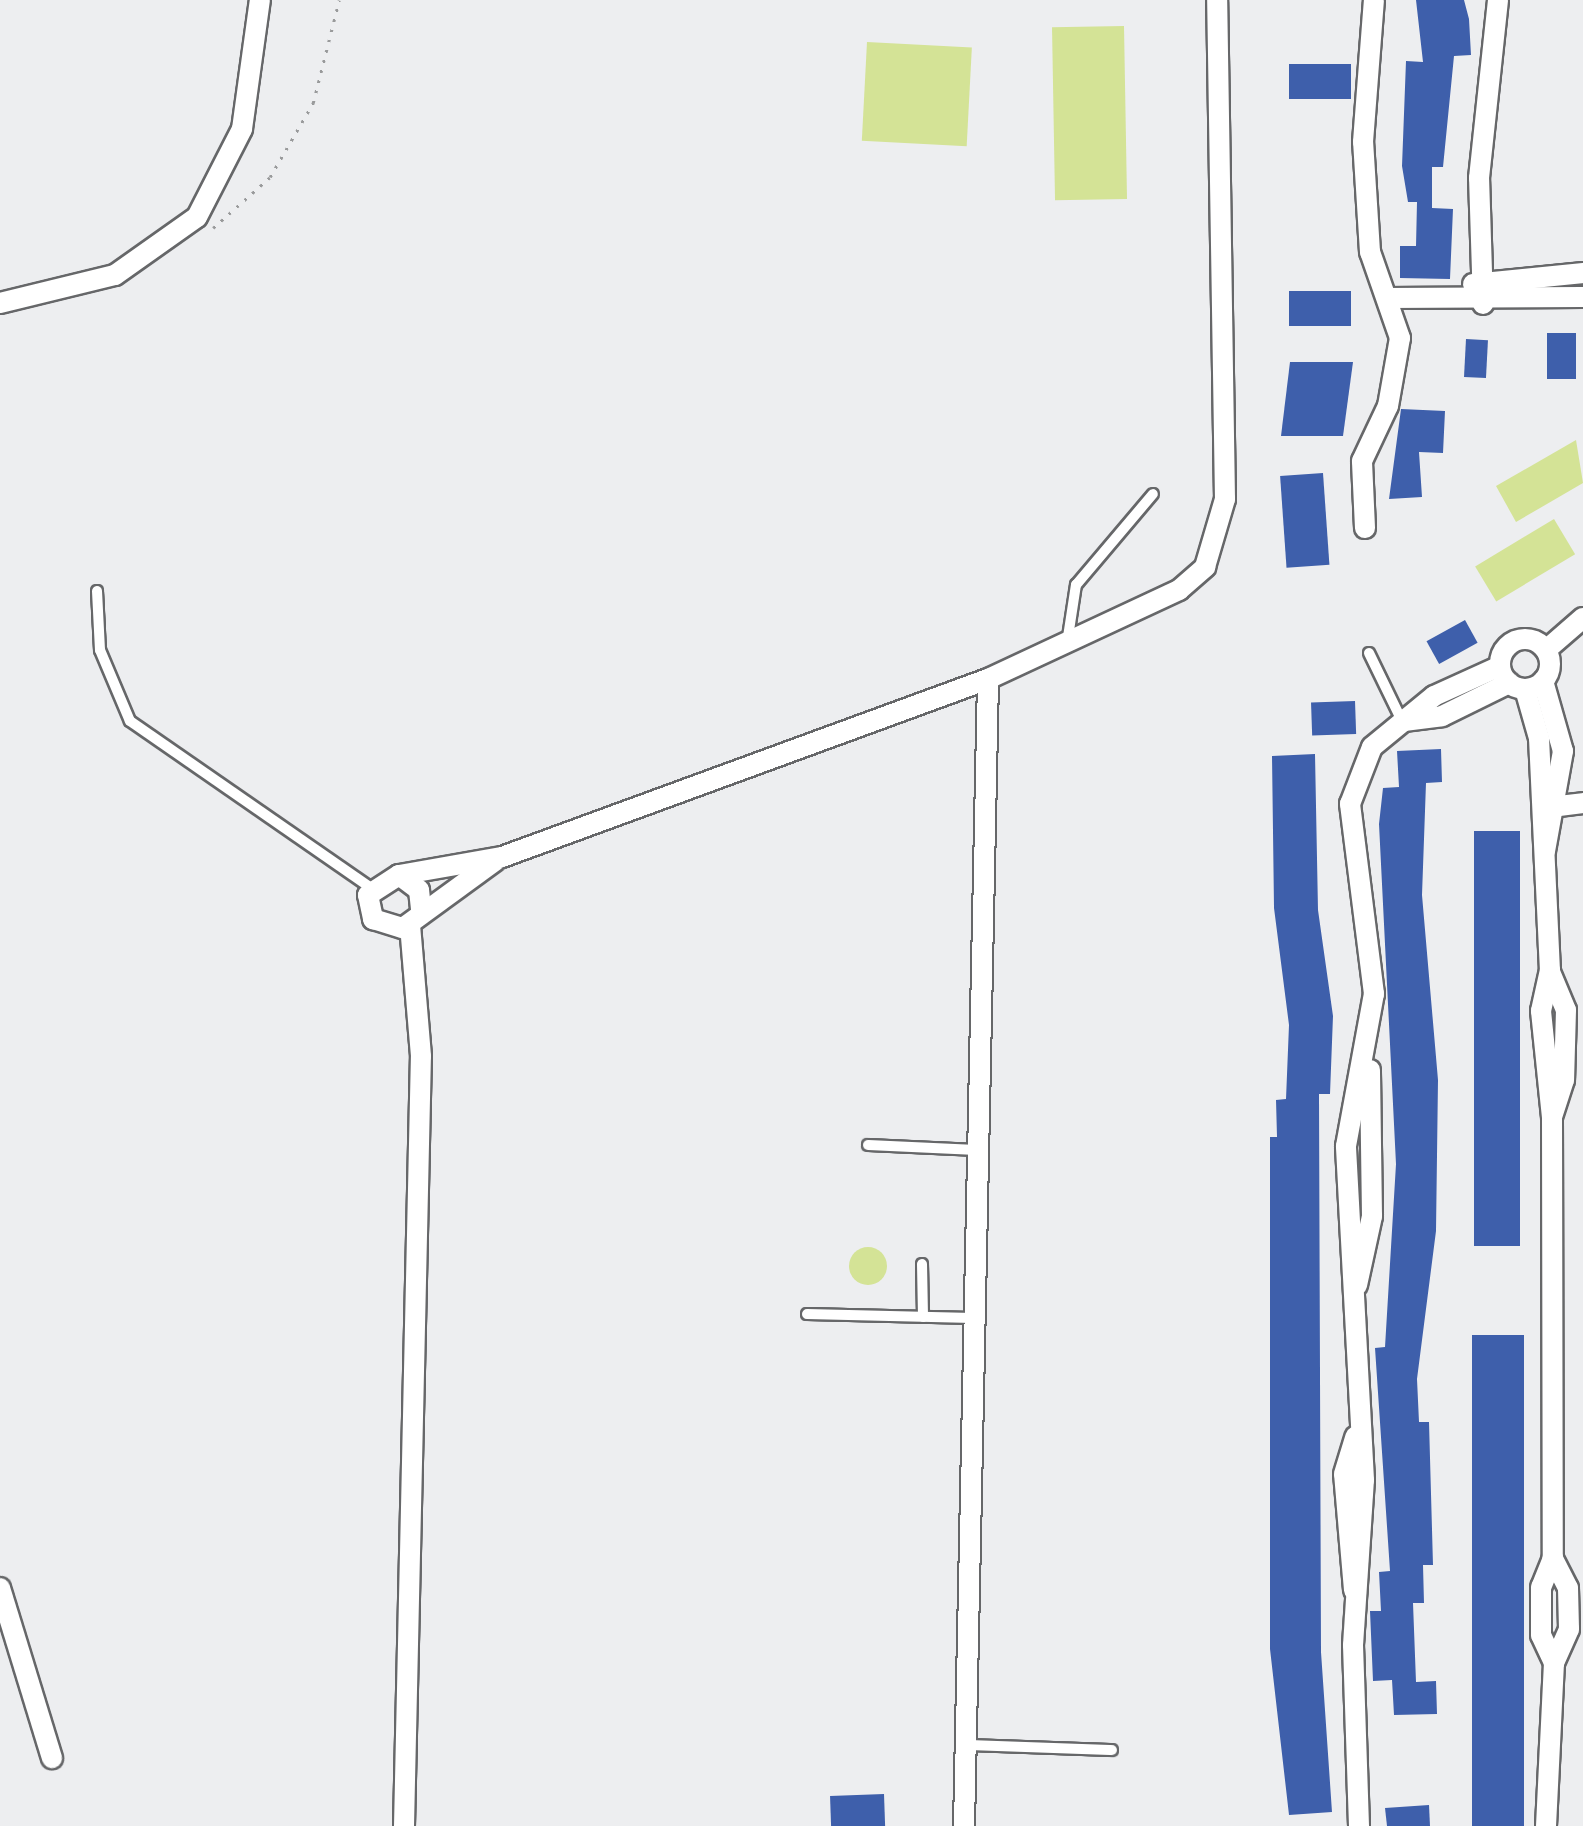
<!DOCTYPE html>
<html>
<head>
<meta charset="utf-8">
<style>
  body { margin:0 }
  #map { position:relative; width:1583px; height:1826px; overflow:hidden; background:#edeef0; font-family:"PT Sans Narrow",sans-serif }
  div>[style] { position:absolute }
  .green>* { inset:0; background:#d4e396; transform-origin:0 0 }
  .round { border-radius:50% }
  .building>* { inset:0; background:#3e5fab; transform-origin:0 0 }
  .path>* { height:2.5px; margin-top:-1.25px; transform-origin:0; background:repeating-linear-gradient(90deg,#999a9b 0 2.5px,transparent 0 10.5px) }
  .roads { filter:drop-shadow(2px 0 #666769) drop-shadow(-2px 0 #666769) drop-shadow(0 2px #666769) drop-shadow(0 -2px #666769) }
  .lane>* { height:10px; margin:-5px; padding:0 5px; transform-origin:5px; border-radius:5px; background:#fff }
  .street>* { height:20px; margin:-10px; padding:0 10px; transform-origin:10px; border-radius:10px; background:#fff }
  .street>.ring { margin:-10px; padding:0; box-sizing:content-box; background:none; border:20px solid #fff; border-radius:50% }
  span { translate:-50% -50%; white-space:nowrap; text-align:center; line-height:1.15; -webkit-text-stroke:10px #fafbfd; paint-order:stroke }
</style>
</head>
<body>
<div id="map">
  <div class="green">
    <div style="left:1124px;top:26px;width:173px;height:72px;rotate:89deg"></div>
    <div style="left:867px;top:42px;width:105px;height:99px;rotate:3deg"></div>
    <div style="clip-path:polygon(1576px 440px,1583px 483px,1516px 522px,1496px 486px)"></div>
    <div style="left:1554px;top:519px;width:41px;height:92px;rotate:59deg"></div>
    <div class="round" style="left:849px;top:1247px;width:38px;height:38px"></div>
  </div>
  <div class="building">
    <div style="clip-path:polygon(1416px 0,1464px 0,1469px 19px,1471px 55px,1454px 56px,1443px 167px,1432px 167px,1432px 208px,1453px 209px,1450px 279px,1400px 278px,1400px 246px,1416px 246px,1417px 202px,1408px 202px,1402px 166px,1406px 61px,1423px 62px)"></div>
    <div style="left:1289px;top:64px;width:62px;height:35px"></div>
    <div style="left:1289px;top:291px;width:62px;height:35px"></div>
    <div style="left:1547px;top:333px;width:29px;height:46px"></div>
    <div style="left:1466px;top:339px;width:22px;height:38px;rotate:3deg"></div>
    <div style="clip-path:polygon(1290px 362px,1353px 362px,1343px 436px,1281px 436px)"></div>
    <div style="clip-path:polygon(1401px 409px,1445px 411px,1443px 453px,1419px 452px,1422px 497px,1389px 499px)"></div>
    <div style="left:1323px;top:473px;width:92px;height:43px;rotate:86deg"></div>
    <div style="left:1465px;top:620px;width:26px;height:44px;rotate:61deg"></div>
    <div style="left:1355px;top:701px;width:33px;height:44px;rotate:88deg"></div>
    <div style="clip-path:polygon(1441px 749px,1442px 782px,1426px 783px,1422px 895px,1438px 1080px,1436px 1231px,1417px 1379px,1419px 1422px,1429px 1422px,1433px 1565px,1423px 1565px,1424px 1603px,1413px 1603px,1416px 1682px,1436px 1681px,1437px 1714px,1394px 1715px,1392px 1680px,1373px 1681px,1370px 1611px,1381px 1611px,1379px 1572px,1390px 1571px,1375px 1348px,1385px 1347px,1396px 1164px,1379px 824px,1383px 788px,1399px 787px,1397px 751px)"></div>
    <div style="clip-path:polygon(1315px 754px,1318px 910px,1333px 1016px,1330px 1094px,1319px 1094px,1321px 1652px,1332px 1812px,1289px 1815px,1270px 1649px,1270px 1137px,1277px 1137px,1276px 1100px,1286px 1099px,1289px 1025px,1274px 908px,1272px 756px)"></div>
    <div style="left:1474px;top:831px;width:46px;height:415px"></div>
    <div style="left:1472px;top:1335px;width:52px;height:491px"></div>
    <div style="left:884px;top:1794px;width:32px;height:54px;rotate:88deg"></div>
    <div style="clip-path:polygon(1429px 1805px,1430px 1826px,1387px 1826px,1385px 1808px)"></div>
  </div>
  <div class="path">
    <div style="left:213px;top:228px;width:76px;rotate:-41.8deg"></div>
    <div style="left:270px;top:177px;width:86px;rotate:-59.8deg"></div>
    <div style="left:313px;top:103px;width:106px;rotate:-75.8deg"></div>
  </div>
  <div class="roads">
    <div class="lane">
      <div style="left:97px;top:591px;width:59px;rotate:87.1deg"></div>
      <div style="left:100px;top:650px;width:77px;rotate:67.1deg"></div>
      <div style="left:130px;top:721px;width:293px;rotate:34.7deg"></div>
      <div style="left:1068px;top:637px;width:53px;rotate:-81.3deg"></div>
      <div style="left:1076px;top:585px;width:119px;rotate:-49.8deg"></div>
      <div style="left:1369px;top:653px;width:76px;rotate:64.1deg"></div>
      <div style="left:868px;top:1145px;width:109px;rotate:2.6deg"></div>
      <div style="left:922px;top:1264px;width:53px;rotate:88.9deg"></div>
      <div style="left:807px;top:1314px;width:166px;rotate:1.4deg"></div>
      <div style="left:967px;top:1745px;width:145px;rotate:2deg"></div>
    </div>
    <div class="street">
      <div style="left:1473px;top:284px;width:111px;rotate:-5.7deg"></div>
      <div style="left:1387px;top:298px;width:196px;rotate:-0.3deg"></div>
      <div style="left:0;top:303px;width:118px;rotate:-13.7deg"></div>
      <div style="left:115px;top:275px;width:100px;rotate:-35.3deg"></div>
      <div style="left:197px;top:217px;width:99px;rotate:-62.9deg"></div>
      <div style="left:242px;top:129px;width:130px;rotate:-82.1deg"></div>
      <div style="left:1483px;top:304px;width:126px;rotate:-91.8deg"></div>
      <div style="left:1479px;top:178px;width:179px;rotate:-83.9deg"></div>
      <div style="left:1365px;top:528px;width:67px;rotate:-92.6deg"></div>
      <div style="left:1362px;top:461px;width:61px;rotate:-64.7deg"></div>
      <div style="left:1388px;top:406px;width:69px;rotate:-80deg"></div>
      <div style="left:1400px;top:338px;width:91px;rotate:-109.2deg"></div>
      <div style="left:1370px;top:252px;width:110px;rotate:-93.6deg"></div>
      <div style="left:1363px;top:142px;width:142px;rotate:-85.6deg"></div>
      <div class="ring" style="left:1500px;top:639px;width:30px;height:30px"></div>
      <div style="left:1546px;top:650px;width:49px;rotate:-40.9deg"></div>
      <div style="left:1543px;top:681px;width:73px;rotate:74.1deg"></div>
      <div style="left:1563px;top:751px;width:102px;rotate:100.2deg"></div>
      <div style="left:1525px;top:689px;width:51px;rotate:74.1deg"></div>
      <div style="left:1539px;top:738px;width:232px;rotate:87.3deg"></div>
      <div style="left:1550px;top:970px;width:42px;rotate:102.4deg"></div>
      <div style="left:1541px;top:1011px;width:107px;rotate:84.1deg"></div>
      <div style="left:1552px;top:1117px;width:441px;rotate:89.9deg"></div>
      <div style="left:1553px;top:1558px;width:31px;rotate:112deg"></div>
      <div style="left:1541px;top:1587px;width:48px;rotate:90deg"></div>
      <div style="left:1541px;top:1635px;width:31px;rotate:65deg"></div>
      <div style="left:1404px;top:721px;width:38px;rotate:-7deg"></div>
      <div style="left:1442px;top:716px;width:75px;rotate:-26.2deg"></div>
      <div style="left:1559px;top:806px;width:24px;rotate:-7deg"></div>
      <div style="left:399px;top:875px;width:105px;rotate:-9.9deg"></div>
      <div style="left:502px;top:857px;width:518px;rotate:-20.12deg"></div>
      <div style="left:988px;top:679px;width:211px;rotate:-25deg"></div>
      <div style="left:1179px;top:590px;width:35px;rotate:-41deg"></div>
      <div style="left:1205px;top:567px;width:71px;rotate:-73.6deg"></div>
      <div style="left:1225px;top:499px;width:499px;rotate:-90.9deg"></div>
      <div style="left:421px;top:909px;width:19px;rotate:-96deg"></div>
      <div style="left:419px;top:890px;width:25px;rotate:-143deg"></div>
      <div style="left:399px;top:875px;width:37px;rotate:147deg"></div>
      <div style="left:368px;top:895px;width:25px;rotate:78deg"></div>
      <div style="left:373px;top:919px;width:31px;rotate:17deg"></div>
      <div style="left:403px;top:928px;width:114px;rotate:-36.1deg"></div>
      <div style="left:1550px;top:972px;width:41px;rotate:67.2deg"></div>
      <div style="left:1566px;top:1010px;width:70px;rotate:91.6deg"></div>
      <div style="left:1564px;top:1080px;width:39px;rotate:108deg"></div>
      <div style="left:1357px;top:1285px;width:71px;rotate:-77.7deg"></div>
      <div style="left:1372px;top:1216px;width:146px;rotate:-90.8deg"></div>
      <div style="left:0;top:1588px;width:178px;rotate:73deg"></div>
      <div style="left:1354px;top:1590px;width:116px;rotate:-94.9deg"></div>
      <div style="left:1344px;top:1474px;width:39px;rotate:-73deg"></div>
      <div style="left:404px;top:1826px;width:770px;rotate:-88.74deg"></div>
      <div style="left:421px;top:1056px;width:132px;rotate:-94.8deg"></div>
      <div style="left:964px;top:1826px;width:1147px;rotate:-88.8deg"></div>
      <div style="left:1359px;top:1826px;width:181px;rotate:-91.9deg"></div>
      <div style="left:1353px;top:1645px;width:165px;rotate:-86.2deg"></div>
      <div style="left:1364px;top:1480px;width:334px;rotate:-93.1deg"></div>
      <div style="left:1346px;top:1146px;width:155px;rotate:-79.6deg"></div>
      <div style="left:1374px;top:994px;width:192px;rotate:-97.2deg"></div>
      <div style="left:1350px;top:804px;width:61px;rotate:-68.9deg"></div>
      <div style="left:1372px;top:747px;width:80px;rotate:-39.4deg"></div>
      <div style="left:1434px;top:696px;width:72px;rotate:-24.4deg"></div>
      <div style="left:1546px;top:1826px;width:163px;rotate:-87.2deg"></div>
      <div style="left:1554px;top:1663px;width:37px;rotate:-66deg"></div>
      <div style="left:1569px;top:1629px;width:41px;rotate:-91.4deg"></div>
      <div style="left:1568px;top:1588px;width:34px;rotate:-117deg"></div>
    </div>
  </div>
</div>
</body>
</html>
